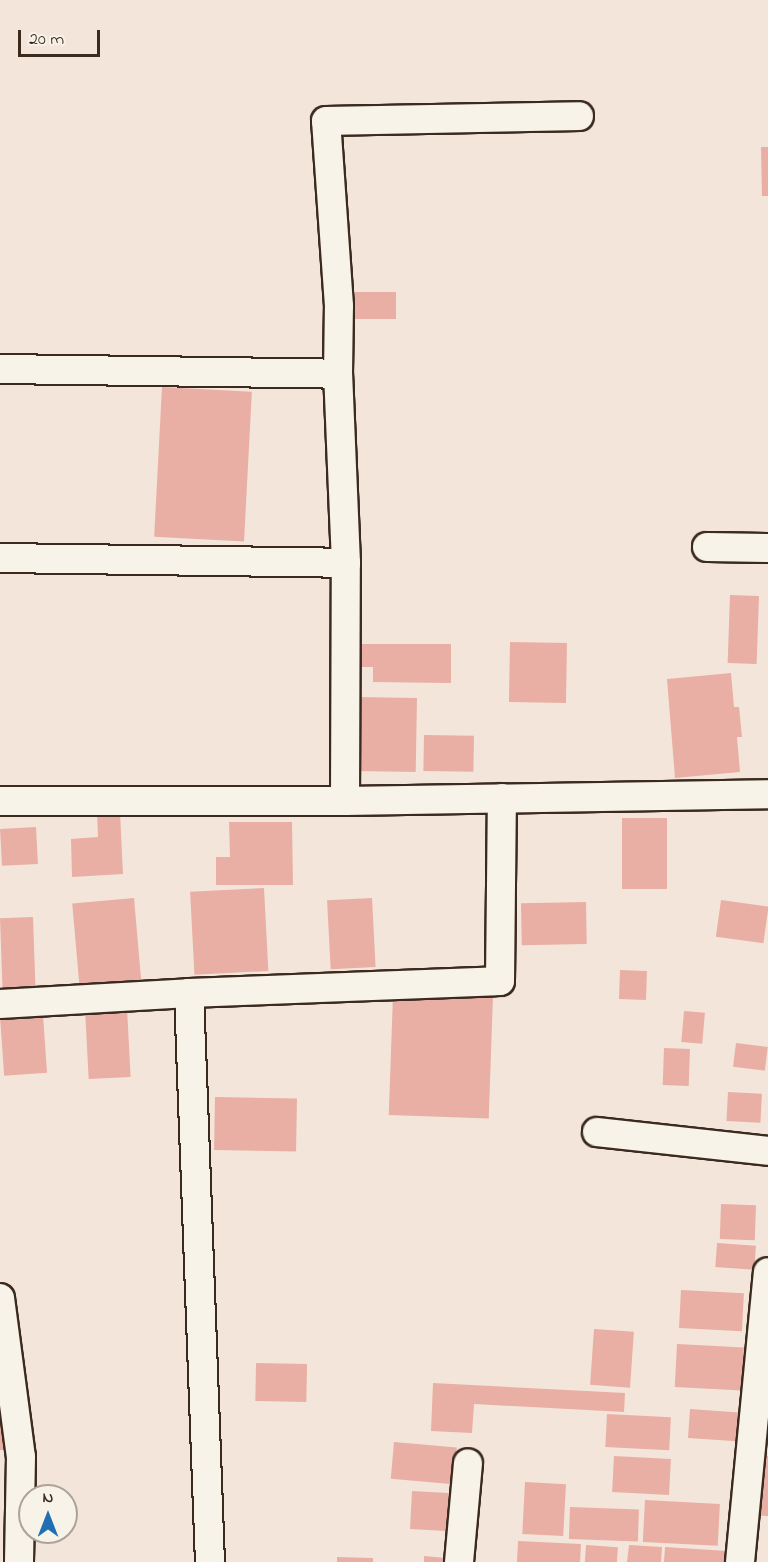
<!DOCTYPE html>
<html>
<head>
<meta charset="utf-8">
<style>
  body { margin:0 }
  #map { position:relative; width:768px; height:1562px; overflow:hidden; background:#f4e5da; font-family:"Indie Flower",sans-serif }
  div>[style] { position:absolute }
  .building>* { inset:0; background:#e9afa4; transform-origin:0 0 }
  .roads { filter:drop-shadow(2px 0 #3b2a1e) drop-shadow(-2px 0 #3b2a1e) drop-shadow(0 2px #3b2a1e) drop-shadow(0 -2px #3b2a1e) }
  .minor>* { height:28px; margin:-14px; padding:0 14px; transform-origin:14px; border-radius:14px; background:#f7f3e8 }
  span { translate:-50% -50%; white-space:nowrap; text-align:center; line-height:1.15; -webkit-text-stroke:4.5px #f7f3e8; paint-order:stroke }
  .north { position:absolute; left:18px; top:1484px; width:60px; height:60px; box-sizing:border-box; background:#f7f3e8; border:2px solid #aca397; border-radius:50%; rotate:0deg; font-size:16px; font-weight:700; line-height:24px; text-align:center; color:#3b2a1e }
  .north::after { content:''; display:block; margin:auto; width:21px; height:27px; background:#1f6fb2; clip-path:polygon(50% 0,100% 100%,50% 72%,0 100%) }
  .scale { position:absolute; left:18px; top:30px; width:82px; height:27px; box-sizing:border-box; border:3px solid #3b2a1e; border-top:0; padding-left:8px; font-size:18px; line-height:21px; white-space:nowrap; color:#3b2a1e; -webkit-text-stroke:4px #f7f3e8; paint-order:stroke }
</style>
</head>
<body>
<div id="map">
  <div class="building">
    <div style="clip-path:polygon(761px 147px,768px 147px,768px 196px,762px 196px)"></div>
    <div style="left:396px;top:292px;width:27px;height:41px;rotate:90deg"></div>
    <div style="left:162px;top:387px;width:90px;height:150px;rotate:3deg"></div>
    <div style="left:730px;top:595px;width:29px;height:68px;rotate:2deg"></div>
    <div style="left:510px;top:642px;width:57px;height:60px;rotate:1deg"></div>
    <div style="clip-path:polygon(358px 644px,451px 644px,451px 683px,373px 682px,373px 667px,358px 667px)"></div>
    <div style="clip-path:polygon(731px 673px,734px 707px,739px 707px,742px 737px,737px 737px,740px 772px,675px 778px,667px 679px)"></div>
    <div style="left:356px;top:697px;width:61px;height:74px;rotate:1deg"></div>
    <div style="left:424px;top:735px;width:50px;height:36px;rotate:1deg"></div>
    <div style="clip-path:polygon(120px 812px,123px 874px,72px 877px,71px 839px,98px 837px,97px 813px)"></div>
    <div style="left:622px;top:818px;width:45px;height:71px"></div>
    <div style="clip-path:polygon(229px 822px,292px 822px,293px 885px,216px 885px,216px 857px,230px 857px)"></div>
    <div style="left:36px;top:827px;width:37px;height:36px;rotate:87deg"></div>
    <div style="left:264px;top:888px;width:83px;height:74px;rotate:87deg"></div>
    <div style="left:134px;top:898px;width:85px;height:62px;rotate:85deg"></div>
    <div style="left:372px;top:898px;width:69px;height:45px;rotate:87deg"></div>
    <div style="left:721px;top:900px;width:48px;height:37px;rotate:8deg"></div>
    <div style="left:586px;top:902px;width:42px;height:65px;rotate:89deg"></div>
    <div style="left:33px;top:917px;width:70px;height:33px;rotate:88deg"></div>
    <div style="left:620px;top:970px;width:27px;height:29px;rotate:2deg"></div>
    <div style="left:393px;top:994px;width:100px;height:121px;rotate:2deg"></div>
    <div style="left:127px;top:1008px;width:69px;height:42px;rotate:87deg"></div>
    <div style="left:684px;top:1011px;width:21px;height:31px;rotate:5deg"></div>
    <div style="left:43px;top:1015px;width:58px;height:43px;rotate:86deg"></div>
    <div style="left:736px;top:1043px;width:32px;height:24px;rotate:7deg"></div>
    <div style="left:664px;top:1048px;width:26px;height:37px;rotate:2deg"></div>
    <div style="left:728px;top:1092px;width:34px;height:29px;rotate:3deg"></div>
    <div style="left:215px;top:1097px;width:82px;height:53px;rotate:1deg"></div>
    <div style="left:721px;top:1204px;width:35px;height:35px;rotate:2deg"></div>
    <div style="left:717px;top:1243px;width:39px;height:24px;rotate:4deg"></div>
    <div style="left:681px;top:1290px;width:63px;height:38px;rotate:3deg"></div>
    <div style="left:594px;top:1329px;width:40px;height:56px;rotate:4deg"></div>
    <div style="left:677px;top:1344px;width:67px;height:43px;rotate:3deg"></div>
    <div style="left:256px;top:1363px;width:51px;height:38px;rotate:1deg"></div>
    <div style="clip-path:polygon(433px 1383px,625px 1393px,624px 1412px,474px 1404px,472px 1433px,431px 1431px)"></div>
    <div style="left:690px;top:1409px;width:49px;height:29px;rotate:4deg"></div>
    <div style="left:607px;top:1414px;width:64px;height:33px;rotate:3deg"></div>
    <div style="left:0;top:1420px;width:7px;height:30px"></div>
    <div style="left:394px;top:1442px;width:63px;height:37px;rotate:5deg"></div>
    <div style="clip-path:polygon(755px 1455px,768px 1456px,768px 1516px,752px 1515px)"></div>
    <div style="left:614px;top:1456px;width:57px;height:36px;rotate:3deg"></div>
    <div style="left:525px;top:1482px;width:41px;height:52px;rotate:3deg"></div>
    <div style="left:412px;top:1491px;width:37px;height:38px;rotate:3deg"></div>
    <div style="left:645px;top:1500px;width:75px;height:42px;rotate:3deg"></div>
    <div style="left:570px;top:1507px;width:69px;height:32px;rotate:2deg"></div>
    <div style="clip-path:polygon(518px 1541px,581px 1544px,580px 1562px,517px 1562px)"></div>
    <div style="left:586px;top:1545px;width:32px;height:17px;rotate:4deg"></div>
    <div style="clip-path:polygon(629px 1545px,662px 1547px,661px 1562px,627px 1562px)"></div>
    <div style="clip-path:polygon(665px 1547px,727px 1551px,726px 1562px,664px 1562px)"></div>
    <div style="clip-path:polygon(424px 1556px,446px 1558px,445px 1562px,424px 1562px)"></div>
    <div style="clip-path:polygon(337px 1557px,373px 1558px,373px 1562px,337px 1562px)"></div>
  </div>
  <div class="roads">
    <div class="minor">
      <div style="left:0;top:369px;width:338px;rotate:0.8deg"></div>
      <div style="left:707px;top:547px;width:61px;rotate:0.9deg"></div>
      <div style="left:0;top:558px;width:346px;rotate:0.8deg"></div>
      <div style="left:0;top:801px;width:345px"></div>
      <div style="left:345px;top:801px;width:423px;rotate:-0.9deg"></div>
      <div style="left:345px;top:801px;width:238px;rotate:-89.8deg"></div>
      <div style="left:346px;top:563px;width:189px;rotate:-92.4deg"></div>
      <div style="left:338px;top:374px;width:68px;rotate:-89.2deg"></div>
      <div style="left:339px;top:306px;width:185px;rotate:-94deg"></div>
      <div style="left:326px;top:121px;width:253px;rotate:-1.1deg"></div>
      <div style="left:189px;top:993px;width:569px;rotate:87.89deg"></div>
      <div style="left:0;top:1004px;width:189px;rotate:-3.3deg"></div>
      <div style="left:189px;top:993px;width:311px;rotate:-2.2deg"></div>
      <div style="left:500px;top:981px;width:183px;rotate:-89.4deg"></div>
      <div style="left:597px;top:1132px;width:172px;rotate:6.3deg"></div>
      <div style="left:0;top:1298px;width:160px;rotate:82.5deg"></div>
      <div style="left:21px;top:1457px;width:105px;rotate:91.1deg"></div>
      <div style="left:459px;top:1562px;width:99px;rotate:-84.8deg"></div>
      <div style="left:740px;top:1562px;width:291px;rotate:-84.5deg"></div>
    </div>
  </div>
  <div class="north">N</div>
  <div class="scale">20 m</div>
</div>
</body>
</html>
